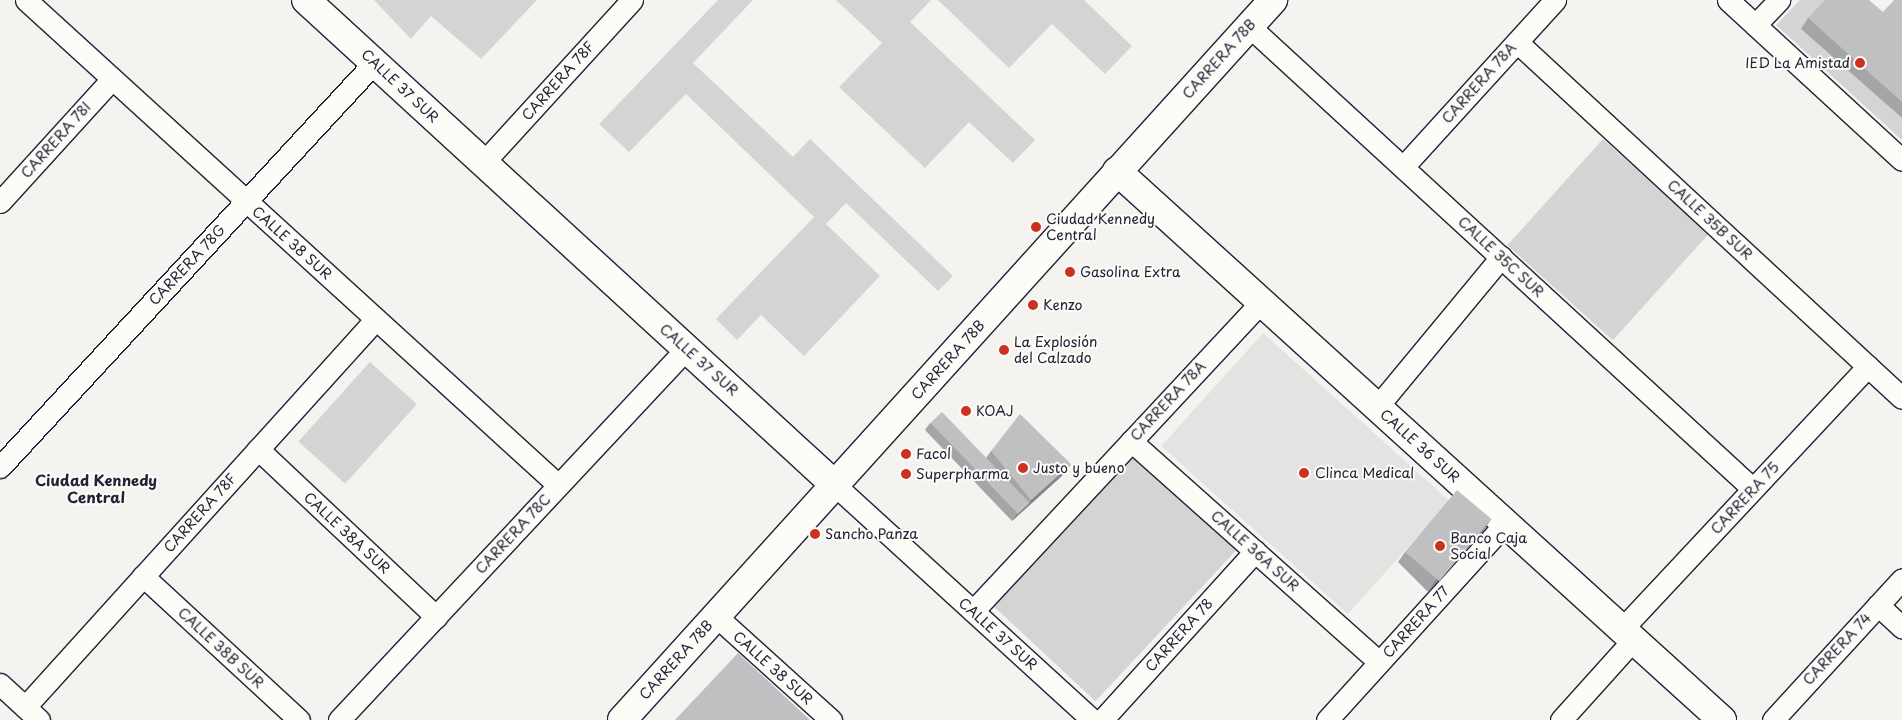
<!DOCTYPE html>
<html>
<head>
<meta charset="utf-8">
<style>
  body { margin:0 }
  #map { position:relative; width:1902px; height:720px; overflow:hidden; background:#f4f3ef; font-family:"Playpen Sans",sans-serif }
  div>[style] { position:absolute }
  .built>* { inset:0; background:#e4e3e2; transform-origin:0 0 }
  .green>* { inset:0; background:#d5d4d5; transform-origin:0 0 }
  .roads { filter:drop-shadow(1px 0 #22223b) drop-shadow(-1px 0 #22223b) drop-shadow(0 1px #22223b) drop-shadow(0 -1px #22223b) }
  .street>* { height:21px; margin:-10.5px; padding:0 10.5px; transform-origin:10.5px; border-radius:10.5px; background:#fdfcf7 }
  .secondary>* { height:28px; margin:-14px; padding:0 14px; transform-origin:14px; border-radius:14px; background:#fdfcf7 }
  .wall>* { inset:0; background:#a5a4a7 }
  .shaded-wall>* { inset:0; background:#868688 }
  .building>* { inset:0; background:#c0bfc2; transform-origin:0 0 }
  .dots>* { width:14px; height:14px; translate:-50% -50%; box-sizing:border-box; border:2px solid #fdfcf7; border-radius:50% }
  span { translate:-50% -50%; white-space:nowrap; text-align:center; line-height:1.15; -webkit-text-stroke:4px #fdfcf7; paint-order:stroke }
  .street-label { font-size:14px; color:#22223b }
  .poi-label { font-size:14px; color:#22223b }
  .right { translate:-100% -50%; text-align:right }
  .left { translate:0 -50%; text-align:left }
  .neighbourhood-label { font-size:15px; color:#22223b; font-weight:700 }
</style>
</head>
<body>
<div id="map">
  <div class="built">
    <div style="left:1263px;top:333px;width:251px;height:152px;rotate:42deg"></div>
  </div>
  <div class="green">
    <div style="clip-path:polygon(374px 0,537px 0,481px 59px,431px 16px,411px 39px)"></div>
    <div style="clip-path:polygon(718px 0,753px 0,693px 63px,793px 157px,810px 139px,953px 276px,938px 291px,846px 203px,826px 224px,880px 276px,804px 356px,761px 315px,737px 340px,716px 319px,814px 217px,686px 94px,629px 152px,599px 124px)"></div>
    <div style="clip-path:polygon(836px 0,931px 0,910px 22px,1035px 140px,1013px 163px,969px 122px,925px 168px,839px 87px,882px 43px)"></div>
    <div style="clip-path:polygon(938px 0,1084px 0,1132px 46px,1105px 74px,1052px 24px,1009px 68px)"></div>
    <div style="clip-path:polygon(1800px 0,1827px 0,1801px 29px,1902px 118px,1902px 140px,1776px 25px)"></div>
    <div style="left:1603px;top:139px;width:142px;height:143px;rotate:42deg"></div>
    <div style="left:370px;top:362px;width:63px;height:107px;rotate:42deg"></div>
    <div style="left:1135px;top:455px;width:139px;height:207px;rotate:43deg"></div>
  </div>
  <div class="roads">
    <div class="street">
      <div style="left:26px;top:0;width:720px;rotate:42.35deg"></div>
      <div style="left:1728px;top:0;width:236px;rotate:42.6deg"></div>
      <div style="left:1755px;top:25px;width:35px;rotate:-46deg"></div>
      <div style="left:1249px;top:26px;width:684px;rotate:42.57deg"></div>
      <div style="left:1517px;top:42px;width:524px;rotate:42.76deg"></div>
      <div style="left:483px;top:163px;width:221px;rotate:-47.6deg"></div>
      <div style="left:1403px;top:167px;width:226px;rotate:-47.7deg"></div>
      <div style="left:0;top:202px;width:166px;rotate:-47.7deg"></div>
      <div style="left:1377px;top:407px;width:195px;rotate:-50.4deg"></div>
      <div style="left:1131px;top:441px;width:332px;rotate:41.7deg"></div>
      <div style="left:258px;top:449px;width:245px;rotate:43.3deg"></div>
      <div style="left:0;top:467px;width:551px;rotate:-47.21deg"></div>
      <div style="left:836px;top:486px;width:347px;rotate:42.4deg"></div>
      <div style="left:143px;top:576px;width:212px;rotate:42.7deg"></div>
      <div style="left:1878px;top:605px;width:33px;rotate:43deg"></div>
      <div style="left:973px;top:611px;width:422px;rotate:-47deg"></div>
      <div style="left:716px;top:616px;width:155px;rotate:42.1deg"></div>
      <div style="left:1622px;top:629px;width:360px;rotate:-46.9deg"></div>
      <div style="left:0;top:684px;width:53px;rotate:42.7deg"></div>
      <div style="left:25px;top:707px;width:523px;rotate:-47.87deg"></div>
      <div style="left:339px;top:720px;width:508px;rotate:-46.91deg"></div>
      <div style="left:1102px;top:720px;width:228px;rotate:-47.8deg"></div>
      <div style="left:1327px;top:720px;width:265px;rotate:-47.8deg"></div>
      <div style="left:1561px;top:720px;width:108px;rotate:-48deg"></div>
      <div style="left:1773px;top:720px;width:191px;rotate:-47.5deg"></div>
    </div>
    <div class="secondary">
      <div style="left:306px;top:0;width:719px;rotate:42.52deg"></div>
      <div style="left:1117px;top:171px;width:817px;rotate:42.22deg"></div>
      <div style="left:622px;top:720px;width:971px;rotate:-47.88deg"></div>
    </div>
  </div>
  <div class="wall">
    <div style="clip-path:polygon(1902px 0,1902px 118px,1801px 29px,1808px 18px,1883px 12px)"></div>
    <div style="clip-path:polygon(930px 423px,986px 458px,991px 451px,1064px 474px,1012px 521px,925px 430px)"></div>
    <div style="clip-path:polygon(1491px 519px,1484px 530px,1428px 592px,1398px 562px,1405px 552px)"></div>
  </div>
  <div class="shaded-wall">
    <div style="clip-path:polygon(1071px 464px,1064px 474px,1012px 521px,1017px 514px,1029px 503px,1031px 500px)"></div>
    <div style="clip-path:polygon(1491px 519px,1484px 530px,1428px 592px,1435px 581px)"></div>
  </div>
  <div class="building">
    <div style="clip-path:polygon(1825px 0,1869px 0,1883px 12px,1894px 0,1902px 0,1902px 102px,1808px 18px)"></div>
    <div style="left:942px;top:412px;width:126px;height:16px;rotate:46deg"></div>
    <div style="clip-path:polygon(1020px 414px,1071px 464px,1031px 500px,991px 451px)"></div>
    <div style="left:1457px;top:490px;width:45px;height:81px;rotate:40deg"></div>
    <div style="clip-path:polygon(738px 653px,810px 720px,675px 720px)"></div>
  </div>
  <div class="dots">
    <div style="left:1860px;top:63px;background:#c8321e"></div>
    <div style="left:1036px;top:227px;background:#c8321e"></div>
    <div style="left:1070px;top:272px;background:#c8321e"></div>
    <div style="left:1033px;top:305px;background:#c8321e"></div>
    <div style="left:1004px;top:350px;background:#c8321e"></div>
    <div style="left:966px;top:411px;background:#c8321e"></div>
    <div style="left:906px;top:454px;background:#c8321e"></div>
    <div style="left:1023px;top:468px;background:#c8321e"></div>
    <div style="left:1304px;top:473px;background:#c8321e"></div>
    <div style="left:906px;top:474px;background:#c8321e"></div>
    <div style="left:815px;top:534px;background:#c8321e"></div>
    <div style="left:1440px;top:546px;background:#c8321e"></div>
  </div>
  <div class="street-label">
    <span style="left:1219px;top:59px;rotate:-48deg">CARRERA 78B</span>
    <span style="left:558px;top:81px;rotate:-48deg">CARRERA 78F</span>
    <span style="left:1479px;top:83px;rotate:-48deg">CARRERA 78A</span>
    <span style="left:400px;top:86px;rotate:43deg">CALLE 37 SUR</span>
    <span style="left:56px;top:140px;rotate:-48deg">CARRERA 78I</span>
    <span style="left:1710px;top:220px;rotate:43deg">CALLE 35B SUR</span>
    <span style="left:292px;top:243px;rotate:42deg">CALLE 38 SUR</span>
    <span style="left:1501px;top:257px;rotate:43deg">CALLE 35C SUR</span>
    <span style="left:187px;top:265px;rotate:-47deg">CARRERA 78G</span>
    <span style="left:699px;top:360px;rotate:42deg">CALLE 37 SUR</span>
    <span style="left:948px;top:360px;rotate:-48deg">CARRERA 78B</span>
    <span style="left:1168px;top:401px;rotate:-47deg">CARRERA 78A</span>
    <span style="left:1420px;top:446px;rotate:42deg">CALLE 36 SUR</span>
    <span style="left:1745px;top:498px;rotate:-47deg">CARRERA 75</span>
    <span style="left:200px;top:513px;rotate:-48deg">CARRERA 78F</span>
    <span style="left:347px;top:533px;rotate:43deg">CALLE 38A SUR</span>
    <span style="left:513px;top:534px;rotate:-47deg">CARRERA 78C</span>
    <span style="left:1255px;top:551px;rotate:42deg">CALLE 36A SUR</span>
    <span style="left:1416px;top:622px;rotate:-48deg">CARRERA 77</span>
    <span style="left:998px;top:634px;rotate:42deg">CALLE 37 SUR</span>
    <span style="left:1179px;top:635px;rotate:-48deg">CARRERA 78</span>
    <span style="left:221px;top:648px;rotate:43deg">CALLE 38B SUR</span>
    <span style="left:1837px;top:649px;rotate:-47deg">CARRERA 74</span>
    <span style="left:676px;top:660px;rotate:-48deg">CARRERA 78B</span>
    <span style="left:773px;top:668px;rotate:42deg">CALLE 38 SUR</span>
  </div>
  <div class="poi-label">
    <span class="right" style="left:1850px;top:63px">IED La Amistad</span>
    <span class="left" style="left:1046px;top:227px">Ciudad Kennedy<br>Central</span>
    <span class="left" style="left:1080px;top:272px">Gasolina Extra</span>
    <span class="left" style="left:1043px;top:305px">Kenzo</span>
    <span class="left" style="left:1014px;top:350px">La Explosión<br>del Calzado</span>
    <span class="left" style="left:976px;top:411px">KOAJ</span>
    <span class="left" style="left:916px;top:454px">Facol</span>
    <span class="left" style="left:1033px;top:468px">Justo y bueno</span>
    <span class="left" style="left:1315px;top:473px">Clinca Medical</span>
    <span class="left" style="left:916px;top:474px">Superpharma</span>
    <span class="left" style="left:825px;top:534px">Sancho Panza</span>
    <span class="left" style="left:1450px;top:546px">Banco Caja<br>Social</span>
  </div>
  <div class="neighbourhood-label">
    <span style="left:96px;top:488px">Ciudad Kennedy<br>Central</span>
  </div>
</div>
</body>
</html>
